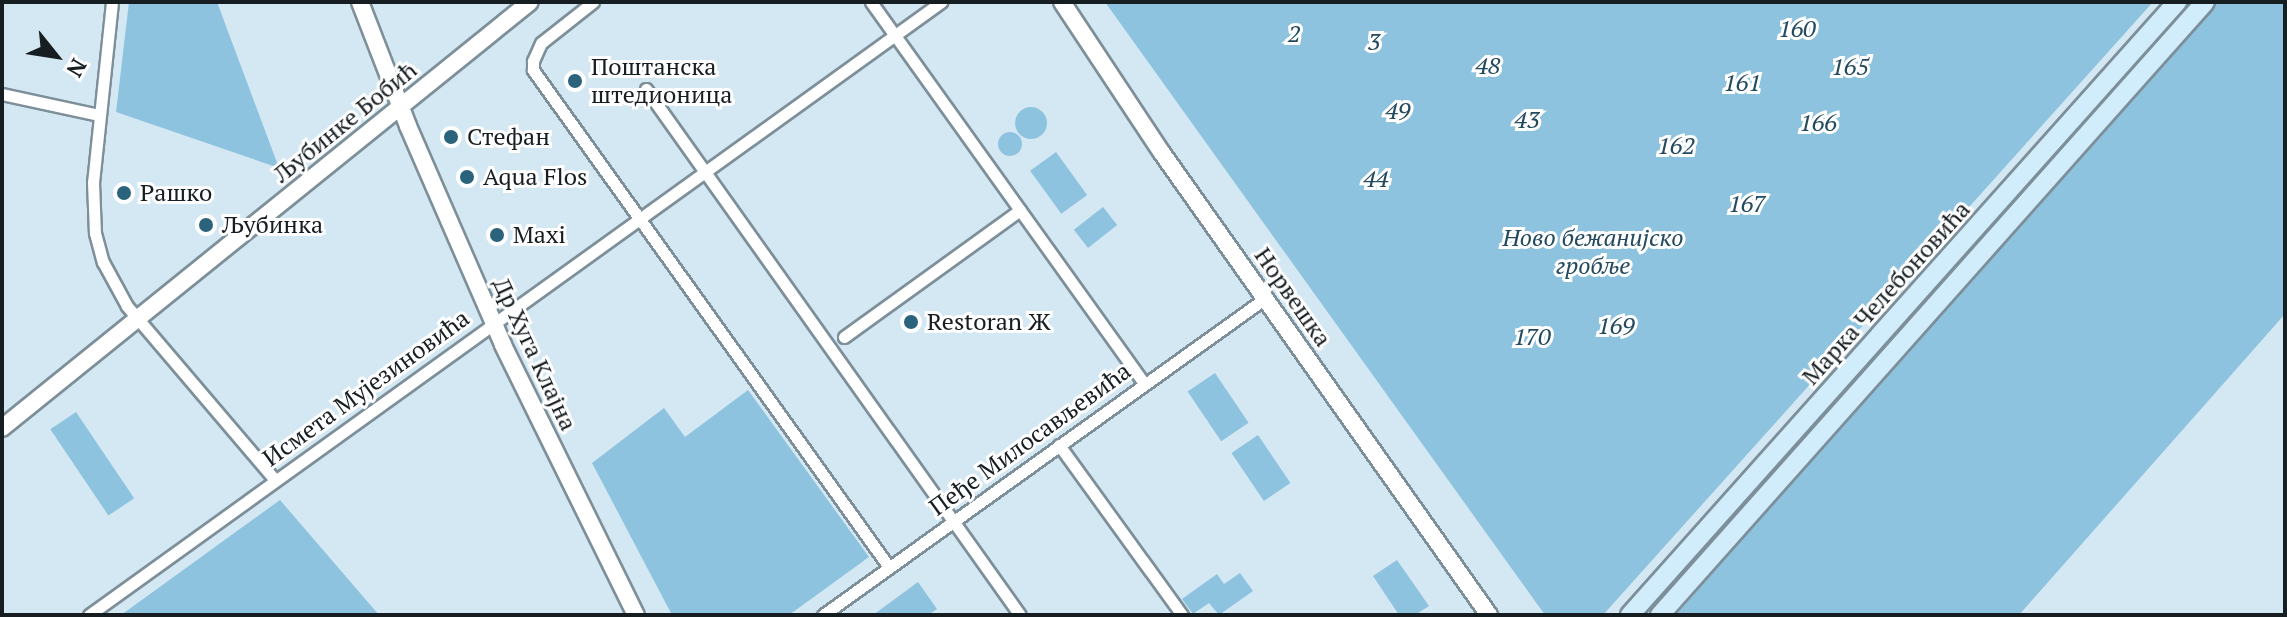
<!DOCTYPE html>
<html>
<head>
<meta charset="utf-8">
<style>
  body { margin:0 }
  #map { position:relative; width:2287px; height:617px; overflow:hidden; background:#d4e8f3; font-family:"PT Serif",serif }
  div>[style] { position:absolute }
  .green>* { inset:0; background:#8ec3df; transform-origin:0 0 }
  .round { border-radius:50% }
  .roads { filter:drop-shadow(2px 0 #7d8f99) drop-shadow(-2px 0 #7d8f99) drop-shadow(0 2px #7d8f99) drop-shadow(0 -2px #7d8f99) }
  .street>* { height:11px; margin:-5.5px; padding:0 5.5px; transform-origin:5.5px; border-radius:5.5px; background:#fff }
  .secondary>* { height:16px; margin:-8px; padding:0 8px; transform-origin:8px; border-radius:8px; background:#fff }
  .primary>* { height:18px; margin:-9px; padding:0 9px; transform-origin:9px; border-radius:9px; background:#d1ecfa }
  .dots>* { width:22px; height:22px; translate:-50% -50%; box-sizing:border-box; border:4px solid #fff; border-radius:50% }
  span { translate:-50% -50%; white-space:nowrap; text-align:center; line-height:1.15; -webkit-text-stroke:6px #fff; paint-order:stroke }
  .park-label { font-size:24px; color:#234a5e; font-style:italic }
  .poi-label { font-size:24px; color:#171e22 }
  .left { translate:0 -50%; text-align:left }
  .street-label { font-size:24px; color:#171e22 }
  .frame { position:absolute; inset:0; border:4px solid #171e22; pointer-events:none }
  .north { position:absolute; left:16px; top:16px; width:80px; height:80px; -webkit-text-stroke:6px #fff; paint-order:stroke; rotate:120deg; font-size:22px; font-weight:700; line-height:32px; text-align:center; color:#171e22 }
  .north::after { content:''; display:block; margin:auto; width:28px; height:36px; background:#171e22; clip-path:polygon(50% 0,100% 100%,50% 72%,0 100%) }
</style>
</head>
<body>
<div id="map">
  <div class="green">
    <div style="clip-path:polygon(129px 2px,217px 2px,279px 168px,116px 112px)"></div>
    <div style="clip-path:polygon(1105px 2px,2153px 2px,1603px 615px,1545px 615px)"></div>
    <div style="clip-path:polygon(2211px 2px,2285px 2px,2285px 314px,2019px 615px,1676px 615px)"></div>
    <div class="round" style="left:1015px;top:107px;width:32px;height:32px"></div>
    <div class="round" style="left:998px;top:132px;width:24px;height:24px"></div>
    <div style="left:1056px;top:152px;width:53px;height:32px;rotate:54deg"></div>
    <div style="left:1103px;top:207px;width:23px;height:37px;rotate:52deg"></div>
    <div style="left:1215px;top:373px;width:60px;height:33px;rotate:56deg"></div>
    <div style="clip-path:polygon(748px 390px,869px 557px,789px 615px,672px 615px,592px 463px,664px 408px,685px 437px)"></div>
    <div style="left:76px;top:412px;width:104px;height:31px;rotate:56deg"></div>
    <div style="left:1258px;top:435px;width:58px;height:32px;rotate:56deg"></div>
    <div style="clip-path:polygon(280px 500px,379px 615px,121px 615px)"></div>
    <div style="clip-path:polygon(1397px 560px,1429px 606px,1415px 615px,1399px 615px,1373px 576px)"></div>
    <div style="clip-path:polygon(1240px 573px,1253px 591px,1219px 615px,1209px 603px,1193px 614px,1182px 599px,1217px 574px,1224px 584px)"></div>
    <div style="clip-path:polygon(918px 582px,937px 609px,928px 615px,873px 615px)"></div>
  </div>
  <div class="roads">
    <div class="street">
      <div style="left:112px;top:2px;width:181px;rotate:96deg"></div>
      <div style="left:93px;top:182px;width:51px;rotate:87.8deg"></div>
      <div style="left:95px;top:233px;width:30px;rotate:75deg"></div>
      <div style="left:103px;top:262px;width:50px;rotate:61.4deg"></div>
      <div style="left:127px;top:306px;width:228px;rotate:49.6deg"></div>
      <div style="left:593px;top:2px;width:66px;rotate:141.7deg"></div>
      <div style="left:541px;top:43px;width:20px;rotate:114deg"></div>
      <div style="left:533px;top:61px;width:9px;rotate:90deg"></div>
      <div style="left:533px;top:70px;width:611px;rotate:54.39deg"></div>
      <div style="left:871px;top:2px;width:469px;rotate:54.4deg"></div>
      <div style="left:646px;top:89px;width:645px;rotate:54.59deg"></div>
      <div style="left:2px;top:94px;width:99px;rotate:12.2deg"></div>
      <div style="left:844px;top:337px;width:217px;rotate:-35.8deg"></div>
      <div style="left:1059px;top:445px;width:210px;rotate:54.1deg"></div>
      <div style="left:89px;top:615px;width:1050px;rotate:-35.73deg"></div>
      <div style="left:823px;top:615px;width:543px;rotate:-35.62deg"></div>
    </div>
    <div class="secondary">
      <div style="left:360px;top:2px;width:133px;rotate:68.8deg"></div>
      <div style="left:408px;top:126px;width:239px;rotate:66.5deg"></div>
      <div style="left:503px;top:345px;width:301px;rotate:63.8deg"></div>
      <div style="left:1062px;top:2px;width:181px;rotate:56.5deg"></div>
      <div style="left:1162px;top:153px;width:566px;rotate:54.71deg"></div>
      <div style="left:2px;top:428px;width:678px;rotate:-38.9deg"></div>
    </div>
    <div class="primary">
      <div style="left:1630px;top:615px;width:822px;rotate:-48.26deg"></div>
      <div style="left:1660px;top:615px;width:820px;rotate:-48.36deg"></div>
    </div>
  </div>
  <div class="dots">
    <div style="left:575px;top:81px;background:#2b627c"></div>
    <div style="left:451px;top:137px;background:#2b627c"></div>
    <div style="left:467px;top:177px;background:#2b627c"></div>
    <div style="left:124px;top:193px;background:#2b627c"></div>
    <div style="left:206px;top:225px;background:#2b627c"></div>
    <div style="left:497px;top:235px;background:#2b627c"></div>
    <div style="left:911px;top:322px;background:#2b627c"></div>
  </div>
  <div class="park-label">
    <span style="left:1797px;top:29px">160</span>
    <span style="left:1294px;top:34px">2</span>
    <span style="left:1374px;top:42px">3</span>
    <span style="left:1488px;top:66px">48</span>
    <span style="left:1850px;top:67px">165</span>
    <span style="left:1742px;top:83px">161</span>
    <span style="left:1398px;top:111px">49</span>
    <span style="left:1527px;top:120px">43</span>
    <span style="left:1818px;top:123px">166</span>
    <span style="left:1676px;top:146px">162</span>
    <span style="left:1376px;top:179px">44</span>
    <span style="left:1747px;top:204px">167</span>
    <span style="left:1593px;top:252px">Ново бежанијско<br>гробље</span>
    <span style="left:1616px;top:326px">169</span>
    <span style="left:1532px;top:337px">170</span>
  </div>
  <div class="poi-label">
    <span class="left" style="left:591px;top:81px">Поштанска<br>штедионица</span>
    <span class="left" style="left:467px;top:137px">Стефан</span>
    <span class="left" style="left:483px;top:177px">Aqua Flos</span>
    <span class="left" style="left:140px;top:193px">Рашко</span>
    <span class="left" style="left:222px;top:225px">Љубинка</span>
    <span class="left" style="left:513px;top:235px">Maxi</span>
    <span class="left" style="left:927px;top:322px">Restoran Ж</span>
  </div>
  <div class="street-label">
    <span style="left:345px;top:122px;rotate:-39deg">Љубинке Бобић</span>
    <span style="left:1886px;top:293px;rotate:-48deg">Марка Челебоновића</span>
    <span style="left:1293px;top:297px;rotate:55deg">Норвешка</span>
    <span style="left:535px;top:354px;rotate:65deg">Др Хуга Клајна</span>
    <span style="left:366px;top:388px;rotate:-36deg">Исмета Мујезиновића</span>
    <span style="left:1030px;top:439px;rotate:-36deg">Пеђе Милосављевића</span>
  </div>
  <div class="frame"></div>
  <div class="north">N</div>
</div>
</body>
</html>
